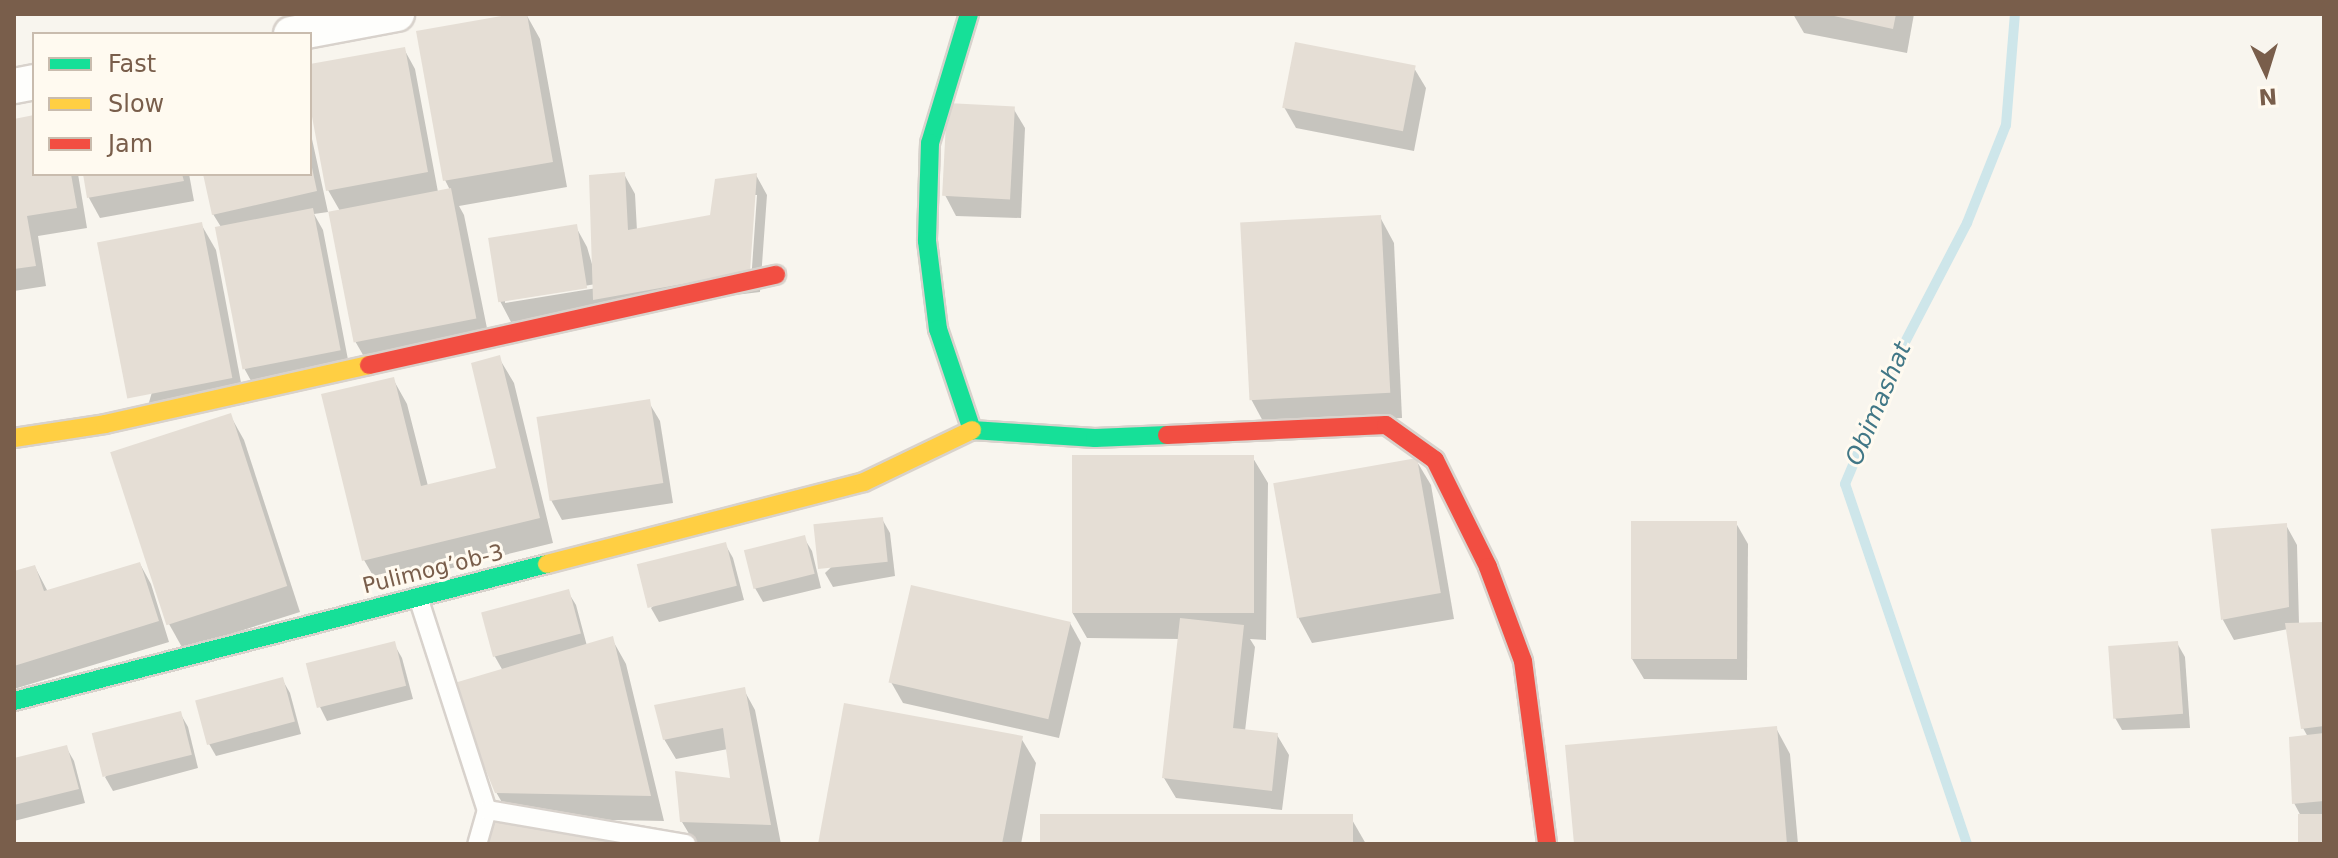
<!DOCTYPE html>
<html>
<head>
<meta charset="utf-8">
<style>
  body { margin:0 }
  #map { position:relative; width:2338px; height:858px; overflow:hidden; background:#f8f5ee; font-family:"DejaVu Sans",sans-serif }
  div>[style] { position:absolute }
  .shadow>* { inset:0; background:#0003 }
  .stream>* { height:10px; margin:-5px; padding:0 5px; transform-origin:5px; border-radius:5px; background:#cee6ea }
  .building>* { inset:0; background:#e5ded5; transform-origin:0 0 }
  .roads { filter:drop-shadow(2px 0 #d8d2cc) drop-shadow(-2px 0 #d8d2cc) drop-shadow(0 2px #d8d2cc) drop-shadow(0 -2px #d8d2cc) }
  .lane>* { height:18px; margin:-9px; padding:0 9px; transform-origin:9px; border-radius:9px; background:#fefefc }
  .street>* { height:34px; margin:-17px; padding:0 17px; transform-origin:17px; border-radius:17px; background:#fefefc }
  .fast>* { height:18px; margin:-9px; padding:0 9px; transform-origin:9px; border-radius:9px; background:#16e098 }
  .slow>* { height:18px; margin:-9px; padding:0 9px; transform-origin:9px; border-radius:9px; background:#ffcf43 }
  .jam>* { height:18px; margin:-9px; padding:0 9px; transform-origin:9px; border-radius:9px; background:#f24e42 }
  span { translate:-50% -50%; white-space:nowrap; text-align:center; line-height:1.15; -webkit-text-stroke:6px #fffaf0; paint-order:stroke }
  .street-label { font-size:22px; color:#795e4b }
  .water-label { font-size:24px; color:#417786; font-style:italic }
  .frame { position:absolute; inset:0; border:16px solid #795e4b; pointer-events:none }
  .legend { position:absolute; left:32px; top:32px; width:280px; height:144px; box-sizing:border-box; background:#fffaf0; border:2px solid #c9bcae; margin:0; padding:10px 14px; list-style:none; font-size:24px; color:#795e4b }
  .legend li { display:flex; align-items:center; gap:16px; height:40px }
  .legend b { width:40px; border:2px solid #c9bcae }
  .north { position:absolute; left:2226px; top:32px; width:80px; height:80px; -webkit-text-stroke:6px #fffaf0; paint-order:stroke; rotate:176deg; font-size:22px; font-weight:700; line-height:32px; text-align:center; color:#795e4b }
  .north::after { content:''; display:block; margin:auto; width:28px; height:36px; background:#795e4b; clip-path:polygon(50% 0,100% 100%,50% 72%,0 100%) }
</style>
</head>
<body>
<div id="map">
  <div class="shadow">
    <div style="clip-path:polygon(526px 14px,540px 39px,567px 187px,459px 206px,464px 215px,490px 343px,370px 367px,355px 341px,340px 211px,328px 190px,310px 95px,310px 66px,404px 49px,415px 69px,438px 192px,450px 190px,445px 180px)"></div>
    <div style="clip-path:polygon(1793px 14px,1914px 14px,1907px 53px,1804px 33px)"></div>
    <div style="clip-path:polygon(1414px 68px,1426px 88px,1414px 151px,1296px 128px,1284px 107px)"></div>
    <div style="clip-path:polygon(1013px 108px,1025px 128px,1021px 218px,956px 216px,945px 195px)"></div>
    <div style="clip-path:polygon(34px 117px,34px 174px,78px 174px,87px 228px,38px 236px,46px 286px,14px 291px,14px 121px)"></div>
    <div style="clip-path:polygon(310px 130px,328px 212px,314px 214px,323px 230px,350px 370px,255px 388px,244px 368px,221px 227px,213px 214px,205px 174px,310px 174px)"></div>
    <div style="clip-path:polygon(85px 174px,189px 174px,194px 201px,100px 218px,89px 198px)"></div>
    <div style="clip-path:polygon(evenodd,624px 174px,635px 194px,637px 231px,711px 217px,756px 175px,767px 195px,760px 292px,511px 322px,500px 301px,576px 227px,587px 247px,594px 271px,624px 174px,753px 195px,757px 195px,751px 282px,747px 282px,753px 195px,624px 174px,596px 284px,597px 288px,505px 303px,505px 299px,596px 284px)"></div>
    <div style="clip-path:polygon(1380px 217px,1394px 243px,1402px 418px,1265px 425px,1251px 399px)"></div>
    <div style="clip-path:polygon(201px 224px,216px 250px,245px 404px,143px 423px)"></div>
    <div style="clip-path:polygon(499px 358px,514px 383px,553px 543px,379px 586px,364px 560px,393px 379px,407px 404px,428px 486px,499px 470px)"></div>
    <div style="clip-path:polygon(648px 401px,660px 421px,673px 503px,562px 520px,551px 500px)"></div>
    <div style="clip-path:polygon(230px 415px,244px 440px,300px 612px,183px 649px,169px 624px)"></div>
    <div style="clip-path:polygon(1253px 458px,1268px 483px,1266px 640px,1250px 639px,1255px 647px,1245px 731px,1277px 735px,1289px 755px,1282px 810px,1176px 798px,1164px 778px,1180px 639px,1087px 638px,1072px 612px)"></div>
    <div style="clip-path:polygon(1416px 460px,1431px 485px,1454px 619px,1312px 643px,1298px 617px)"></div>
    <div style="clip-path:polygon(882px 519px,890px 533px,895px 576px,833px 587px,825px 573px)"></div>
    <div style="clip-path:polygon(1736px 523px,1748px 544px,1747px 680px,1644px 679px,1632px 659px)"></div>
    <div style="clip-path:polygon(2286px 525px,2297px 545px,2299px 624px,2324px 624px,2324px 844px,2302px 844px,2302px 818px,2294px 803px,2308px 737px,2303px 728px,2288px 629px,2234px 640px,2223px 620px,2213px 531px)"></div>
    <div style="clip-path:polygon(804px 538px,812px 551px,821px 588px,763px 602px,755px 588px)"></div>
    <div style="clip-path:polygon(725px 544px,733px 558px,744px 600px,659px 622px,651px 608px)"></div>
    <div style="clip-path:polygon(140px 564px,151px 584px,169px 642px,14px 689px,14px 574px,35px 567px,48px 592px)"></div>
    <div style="clip-path:polygon(568px 592px,576px 605px,587px 646px,612px 639px,626px 664px,664px 821px,511px 818px,496px 792px,503px 671px,494px 655px)"></div>
    <div style="clip-path:polygon(1070px 623px,1081px 643px,1059px 738px,903px 703px,891px 682px)"></div>
    <div style="clip-path:polygon(2177px 643px,2185px 657px,2190px 728px,2122px 730px,2114px 716px)"></div>
    <div style="clip-path:polygon(394px 644px,402px 658px,413px 699px,327px 721px,320px 707px)"></div>
    <div style="clip-path:polygon(282px 679px,290px 693px,301px 734px,216px 756px,208px 742px)"></div>
    <div style="clip-path:polygon(744px 690px,755px 710px,781px 844px,694px 842px,682px 822px,733px 780px,728px 749px,676px 759px,664px 739px)"></div>
    <div style="clip-path:polygon(180px 713px,188px 727px,198px 768px,113px 791px,105px 777px)"></div>
    <div style="clip-path:polygon(1776px 728px,1790px 754px,1798px 844px,1576px 844px)"></div>
    <div style="clip-path:polygon(1021px 738px,1036px 763px,1021px 844px,820px 844px)"></div>
    <div style="clip-path:polygon(66px 747px,74px 761px,85px 803px,14px 821px,14px 760px)"></div>
    <div style="clip-path:polygon(1351px 818px,1366px 844px,1042px 844px)"></div>
  </div>
  <div class="stream">
    <div style="left:1967px;top:844px;width:380px;rotate:-108.7deg"></div>
    <div style="left:1845px;top:484px;width:150px;rotate:-67.2deg"></div>
    <div style="left:1903px;top:346px;width:139px;rotate:-62.5deg"></div>
    <div style="left:1967px;top:223px;width:105px;rotate:-68.3deg"></div>
    <div style="left:2006px;top:125px;width:111px;rotate:-85.4deg"></div>
  </div>
  <div class="building">
    <div style="clip-path:polygon(513px 14px,527px 14px,553px 162px,443px 181px,416px 31px)"></div>
    <div style="clip-path:polygon(1825px 14px,1896px 14px,1893px 29px)"></div>
    <div style="left:1295px;top:42px;width:123px;height:67px;rotate:11deg"></div>
    <div style="clip-path:polygon(405px 47px,428px 172px,326px 191px,310px 106px,310px 64px)"></div>
    <div style="left:947px;top:103px;width:68px;height:93px;rotate:3deg"></div>
    <div style="clip-path:polygon(34px 115px,34px 174px,71px 174px,77px 208px,27px 216px,36px 266px,14px 269px,14px 119px)"></div>
    <div style="clip-path:polygon(311px 163px,317px 191px,212px 215px,203px 174px,310px 174px)"></div>
    <div style="clip-path:polygon(625px 172px,628px 230px,710px 215px,715px 179px,757px 173px,750px 272px,593px 300px,589px 175px)"></div>
    <div style="clip-path:polygon(83px 174px,182px 174px,184px 181px,87px 198px)"></div>
    <div style="left:451px;top:188px;width:133px;height:125px;rotate:79deg"></div>
    <div style="left:313px;top:208px;width:145px;height:100px;rotate:79deg"></div>
    <div style="left:1381px;top:215px;width:178px;height:141px;rotate:87deg"></div>
    <div style="left:202px;top:222px;width:159px;height:107px;rotate:79deg"></div>
    <div style="left:577px;top:224px;width:65px;height:90px;rotate:81deg"></div>
    <div style="clip-path:polygon(500px 355px,540px 518px,362px 561px,321px 394px,394px 377px,421px 486px,496px 468px,471px 363px)"></div>
    <div style="left:650px;top:399px;width:85px;height:115px;rotate:81deg"></div>
    <div style="left:231px;top:413px;width:182px;height:127px;rotate:72deg"></div>
    <div style="left:1072px;top:455px;width:182px;height:158px"></div>
    <div style="left:1417px;top:458px;width:137px;height:146px;rotate:80deg"></div>
    <div style="left:883px;top:517px;width:45px;height:70px;rotate:84deg"></div>
    <div style="left:1631px;top:521px;width:106px;height:138px"></div>
    <div style="clip-path:polygon(2287px 523px,2289px 607px,2221px 620px,2211px 529px)"></div>
    <div style="left:805px;top:535px;width:40px;height:63px;rotate:76deg"></div>
    <div style="left:726px;top:542px;width:45px;height:92px;rotate:76deg"></div>
    <div style="clip-path:polygon(140px 562px,159px 621px,14px 666px,14px 571px,35px 565px,44px 591px)"></div>
    <div style="left:911px;top:585px;width:164px;height:100px;rotate:13deg"></div>
    <div style="left:569px;top:589px;width:46px;height:91px;rotate:75deg"></div>
    <div style="clip-path:polygon(1180px 618px,1244px 625px,1233px 728px,1278px 733px,1272px 791px,1162px 778px)"></div>
    <div style="clip-path:polygon(2324px 622px,2324px 726px,2301px 729px,2285px 623px)"></div>
    <div style="clip-path:polygon(613px 636px,651px 796px,495px 793px,451px 684px)"></div>
    <div style="left:395px;top:641px;width:46px;height:92px;rotate:76deg"></div>
    <div style="left:2178px;top:641px;width:73px;height:70px;rotate:86deg"></div>
    <div style="left:283px;top:677px;width:46px;height:91px;rotate:75deg"></div>
    <div style="clip-path:polygon(745px 687px,771px 825px,680px 822px,675px 771px,730px 778px,723px 728px,663px 740px,654px 705px)"></div>
    <div style="clip-path:polygon(844px 703px,1023px 736px,1002px 844px,818px 844px)"></div>
    <div style="left:181px;top:711px;width:45px;height:92px;rotate:76deg"></div>
    <div style="clip-path:polygon(1777px 726px,1787px 844px,1574px 844px,1565px 745px)"></div>
    <div style="clip-path:polygon(2324px 733px,2324px 801px,2292px 804px,2289px 737px)"></div>
    <div style="clip-path:polygon(67px 745px,79px 789px,14px 805px,14px 758px)"></div>
    <div style="left:1040px;top:814px;width:313px;height:30px"></div>
    <div style="left:2324px;top:814px;width:30px;height:26px;rotate:90deg"></div>
    <div style="clip-path:polygon(487px 821px,635px 841px,634px 844px,484px 844px)"></div>
  </div>
  <div class="roads">
    <div class="lane">
      <div style="left:418px;top:597px;width:224px;rotate:72.1deg"></div>
      <div style="left:487px;top:810px;width:35px;rotate:106deg"></div>
      <div style="left:487px;top:810px;width:202px;rotate:9.7deg"></div>
    </div>
    <div class="street">
      <div style="left:291px;top:34px;width:108px;rotate:-10.7deg"></div>
      <div style="left:14px;top:86px;width:20px;rotate:-11deg"></div>
    </div>
    <div class="fast">
      <div style="left:969px;top:14px;width:135px;rotate:106.8deg"></div>
      <div style="left:930px;top:143px;width:98px;rotate:91.8deg"></div>
      <div style="left:927px;top:241px;width:89px;rotate:82.9deg"></div>
      <div style="left:938px;top:329px;width:107px;rotate:71.4deg"></div>
      <div style="left:972px;top:430px;width:123px;rotate:3.7deg"></div>
      <div style="left:1095px;top:438px;width:72px;rotate:-2.4deg"></div>
      <div style="left:14px;top:701px;width:550px;rotate:-14.42deg"></div>
    </div>
    <div class="slow">
      <div style="left:14px;top:438px;width:92px;rotate:-8.7deg"></div>
      <div style="left:105px;top:424px;width:271px;rotate:-12.6deg"></div>
      <div style="left:547px;top:564px;width:327px;rotate:-14.5deg"></div>
      <div style="left:864px;top:482px;width:120px;rotate:-25.7deg"></div>
    </div>
    <div class="jam">
      <div style="left:369px;top:365px;width:417px;rotate:-12.5deg"></div>
      <div style="left:1167px;top:435px;width:219px;rotate:-2.6deg"></div>
      <div style="left:1386px;top:425px;width:60px;rotate:35.5deg"></div>
      <div style="left:1435px;top:460px;width:119px;rotate:63.6deg"></div>
      <div style="left:1488px;top:567px;width:100px;rotate:69.6deg"></div>
      <div style="left:1523px;top:661px;width:185px;rotate:82.5deg"></div>
    </div>
  </div>
  <div class="street-label">
    <span style="left:433px;top:569px;rotate:-14deg">Pulimog’ob-3</span>
  </div>
  <div class="water-label">
    <span style="left:1879px;top:404px;rotate:-67deg">Obimashat</span>
  </div>
  <div class="frame"></div>
  <ul class="legend">
  <li><b style="height:10px;background:#16e098"></b>Fast</li>
  <li><b style="height:10px;background:#ffcf43"></b>Slow</li>
  <li><b style="height:10px;background:#f24e42"></b>Jam</li>
  </ul>
  <div class="north">N</div>
</div>
</body>
</html>
